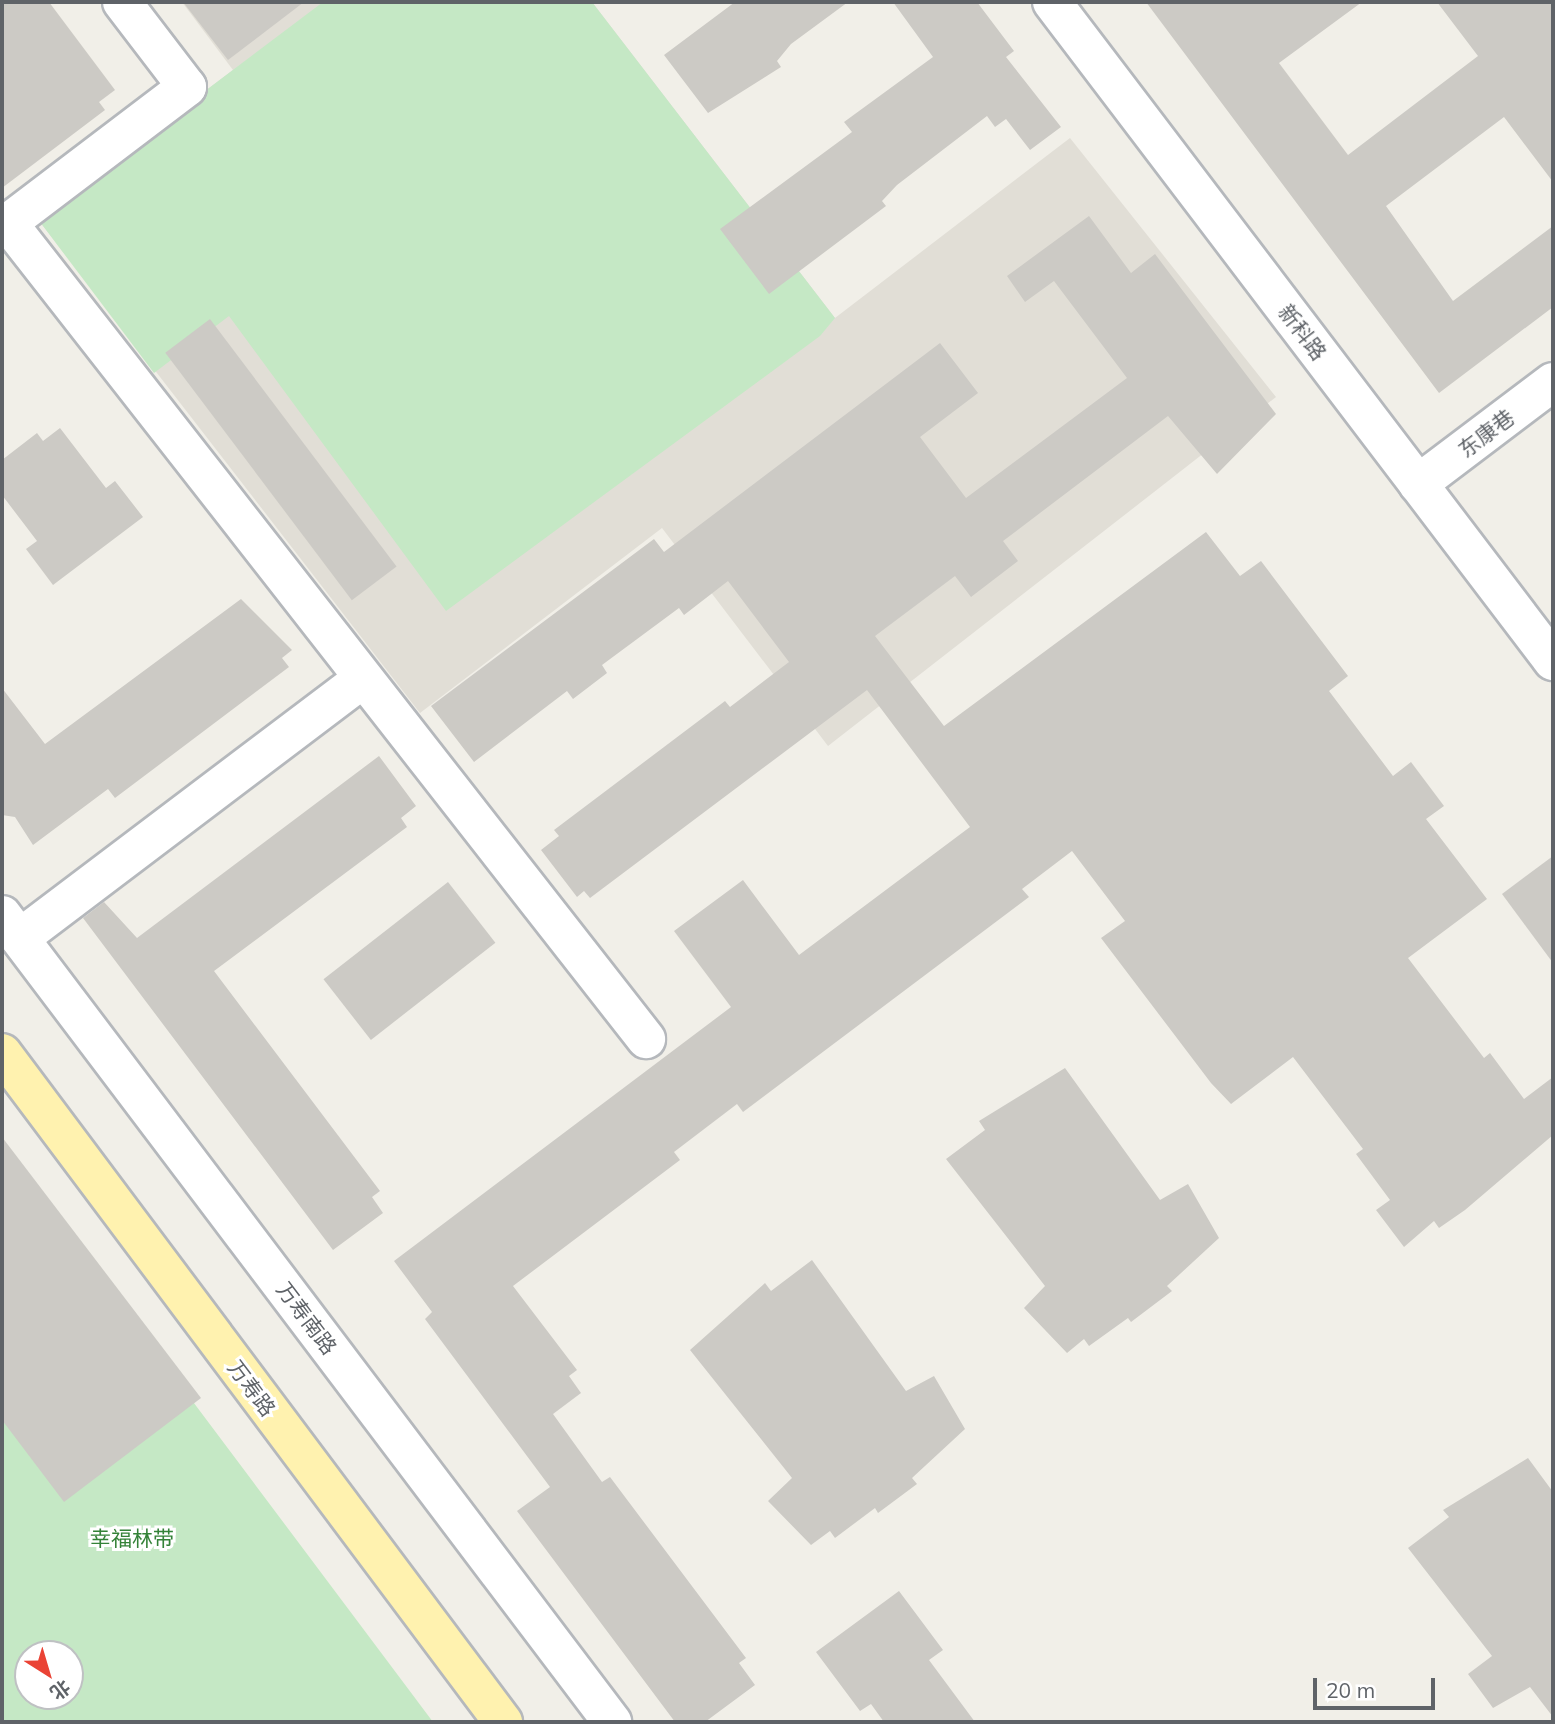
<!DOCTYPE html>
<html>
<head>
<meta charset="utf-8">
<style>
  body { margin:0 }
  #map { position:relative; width:1555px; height:1724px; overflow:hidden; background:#f1efe8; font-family:Mulish,"Noto Sans SC",sans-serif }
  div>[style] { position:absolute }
  .education>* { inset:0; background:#e1ded6 }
  .green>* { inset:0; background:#c5e8c5 }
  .building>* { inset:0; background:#cccac5; transform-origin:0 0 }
  .roads { filter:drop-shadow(2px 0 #b5b8bc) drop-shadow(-2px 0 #b5b8bc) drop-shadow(0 2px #b5b8bc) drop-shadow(0 -2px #b5b8bc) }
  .street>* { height:38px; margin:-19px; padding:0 19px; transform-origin:19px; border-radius:19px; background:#fff }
  .secondary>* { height:38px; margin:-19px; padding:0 19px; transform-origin:19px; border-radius:19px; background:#fff }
  .primary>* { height:38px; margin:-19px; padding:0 19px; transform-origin:19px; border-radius:19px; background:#fff2af }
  span { translate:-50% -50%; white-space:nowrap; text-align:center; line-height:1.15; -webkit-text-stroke:6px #fff; paint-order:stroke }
  .street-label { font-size:21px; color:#5f6368 }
  .park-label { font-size:21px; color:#348238 }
  .frame { position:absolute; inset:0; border:4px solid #5f6368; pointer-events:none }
  .north { position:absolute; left:14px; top:1640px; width:70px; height:70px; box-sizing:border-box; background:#fff; border:2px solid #bfc1c3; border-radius:50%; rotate:143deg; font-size:19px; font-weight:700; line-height:28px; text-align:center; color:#5f6368 }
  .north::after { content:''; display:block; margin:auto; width:24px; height:32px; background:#ea4335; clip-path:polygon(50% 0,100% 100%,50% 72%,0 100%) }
  .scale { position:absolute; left:1313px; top:1678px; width:122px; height:32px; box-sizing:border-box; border:4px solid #5f6368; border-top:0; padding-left:9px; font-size:21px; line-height:24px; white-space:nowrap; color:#5f6368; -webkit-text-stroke:5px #fff; paint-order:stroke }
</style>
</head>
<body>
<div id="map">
  <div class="education">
    <div style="clip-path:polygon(182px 2px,592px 2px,835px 318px,1070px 138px,1276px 397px,828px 746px,662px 528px,420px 713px,37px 218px,233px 70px)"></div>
  </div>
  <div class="green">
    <div style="clip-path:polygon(323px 2px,592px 2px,835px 318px,820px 336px,446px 611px,229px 316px,154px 373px,37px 218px)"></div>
    <div style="clip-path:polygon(evenodd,2px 1147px,433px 1722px,2px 1722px,2px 1147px,28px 1654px,70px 1654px,70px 1696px,28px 1696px,28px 1654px)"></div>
  </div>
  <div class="building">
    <div style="clip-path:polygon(2px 2px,49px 2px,115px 90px,99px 102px,105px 110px,2px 188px)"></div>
    <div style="clip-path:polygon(183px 2px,304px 2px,228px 60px)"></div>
    <div style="clip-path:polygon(735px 2px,848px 2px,791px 44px,777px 61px,781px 67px,708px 113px,664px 55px)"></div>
    <div style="clip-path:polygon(893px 2px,977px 2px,1014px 51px,1006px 57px,1061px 127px,1030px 150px,1006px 119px,995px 127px,987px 116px,897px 185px,882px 201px,886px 206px,769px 294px,720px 229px,852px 132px,844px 122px,933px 57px)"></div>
    <div style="clip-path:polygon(1146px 2px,1362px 2px,1279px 63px,1348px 155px,1478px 56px,1437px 2px,1553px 2px,1553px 182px,1504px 117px,1386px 206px,1453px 301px,1553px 226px,1553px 307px,1439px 393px)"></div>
    <div style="clip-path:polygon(1089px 216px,1131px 273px,1155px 254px,1276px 414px,1217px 474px,1168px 416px,1003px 541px,1018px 561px,971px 597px,955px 576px,875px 636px,944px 726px,1206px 532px,1240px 576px,1261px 561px,1348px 676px,1329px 691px,1393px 776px,1411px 762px,1444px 806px,1426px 819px,1487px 899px,1408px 958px,1484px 1058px,1490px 1053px,1524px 1099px,1553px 1077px,1553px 1135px,1465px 1210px,1439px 1228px,1434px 1221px,1404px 1247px,1376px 1210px,1390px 1200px,1356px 1154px,1363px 1149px,1293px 1057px,1231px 1104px,1211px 1083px,1101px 938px,1125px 921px,1072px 851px,1022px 889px,1029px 897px,743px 1112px,737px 1104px,674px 1152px,680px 1160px,513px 1286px,577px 1370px,569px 1376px,581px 1393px,553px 1414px,602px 1482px,610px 1477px,746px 1658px,739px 1663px,755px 1685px,705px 1722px,675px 1722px,517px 1511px,550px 1487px,425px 1319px,432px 1312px,394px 1261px,731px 1007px,674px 931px,743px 880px,799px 955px,970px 827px,867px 690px,590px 898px,584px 891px,577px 897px,541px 850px,559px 836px,554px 830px,725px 701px,730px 707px,789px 662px,728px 581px,684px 615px,679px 608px,602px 665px,607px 673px,573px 699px,567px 691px,474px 762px,431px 706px,654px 539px,664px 552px,940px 343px,978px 393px,920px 437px,966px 498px,1127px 378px,1054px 281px,1025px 302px,1007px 276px)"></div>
    <div style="left:210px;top:319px;width:310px;height:56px;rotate:53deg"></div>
    <div style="clip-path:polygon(60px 428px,106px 488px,115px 481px,143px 517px,53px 585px,26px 549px,37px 541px,2px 495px,2px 460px,37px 433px,43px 441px)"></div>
    <div style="clip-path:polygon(241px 599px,292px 650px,282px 658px,289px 667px,115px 798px,108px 789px,33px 845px,15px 817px,2px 815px,2px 688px,45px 744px)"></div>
    <div style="clip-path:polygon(379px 756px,416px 806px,401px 818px,407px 827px,214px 971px,380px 1191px,372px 1197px,383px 1213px,333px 1250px,83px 918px,104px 902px,137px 938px)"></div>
    <div style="clip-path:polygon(1553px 856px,1553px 963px,1502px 894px)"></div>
    <div style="left:448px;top:882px;width:77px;height:158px;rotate:52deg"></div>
    <div style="clip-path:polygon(1065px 1068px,1160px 1200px,1188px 1184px,1219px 1238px,1167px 1286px,1172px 1291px,1131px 1322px,1128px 1318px,1089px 1346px,1084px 1339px,1067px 1353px,1024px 1308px,1045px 1286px,946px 1159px,985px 1130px,979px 1121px)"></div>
    <div style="clip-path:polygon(2px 1137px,201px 1398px,64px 1502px,2px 1420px)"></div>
    <div style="clip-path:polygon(812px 1260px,906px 1391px,934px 1376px,965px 1429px,912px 1478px,917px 1484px,878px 1513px,875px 1508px,835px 1538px,830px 1531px,811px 1545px,768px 1501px,792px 1478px,690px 1350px,765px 1283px,771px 1291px)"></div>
    <div style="clip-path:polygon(1528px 1458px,1553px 1492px,1553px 1717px,1530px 1687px,1493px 1708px,1468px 1674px,1492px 1656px,1408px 1548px,1449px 1517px,1443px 1510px)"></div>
    <div style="clip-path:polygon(899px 1591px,943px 1650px,929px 1660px,975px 1722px,884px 1722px,871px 1704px,860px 1711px,816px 1652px)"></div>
  </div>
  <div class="roads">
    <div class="street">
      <div style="left:122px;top:2px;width:107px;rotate:52.6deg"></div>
      <div style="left:187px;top:87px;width:225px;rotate:142.8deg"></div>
      <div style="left:8px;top:223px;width:1036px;rotate:51.98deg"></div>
      <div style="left:1418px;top:484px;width:169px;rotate:-37.1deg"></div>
      <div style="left:20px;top:938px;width:430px;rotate:-37.1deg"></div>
    </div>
    <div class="secondary">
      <div style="left:1052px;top:2px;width:828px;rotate:52.76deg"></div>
      <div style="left:2px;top:915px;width:1012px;rotate:52.91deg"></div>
    </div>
    <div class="primary">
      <div style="left:2px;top:1053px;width:836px;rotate:53.17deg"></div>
    </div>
  </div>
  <div class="street-label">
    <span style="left:1303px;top:332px;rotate:53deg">新科路</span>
    <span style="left:1486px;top:433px;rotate:-37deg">东康巷</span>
    <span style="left:307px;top:1318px;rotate:53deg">万寿南路</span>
    <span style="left:252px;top:1388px;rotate:53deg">万寿路</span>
  </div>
  <div class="park-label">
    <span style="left:132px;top:1538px">幸福林带</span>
  </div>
  <div class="frame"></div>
  <div class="north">北</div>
  <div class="scale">20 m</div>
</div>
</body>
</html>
